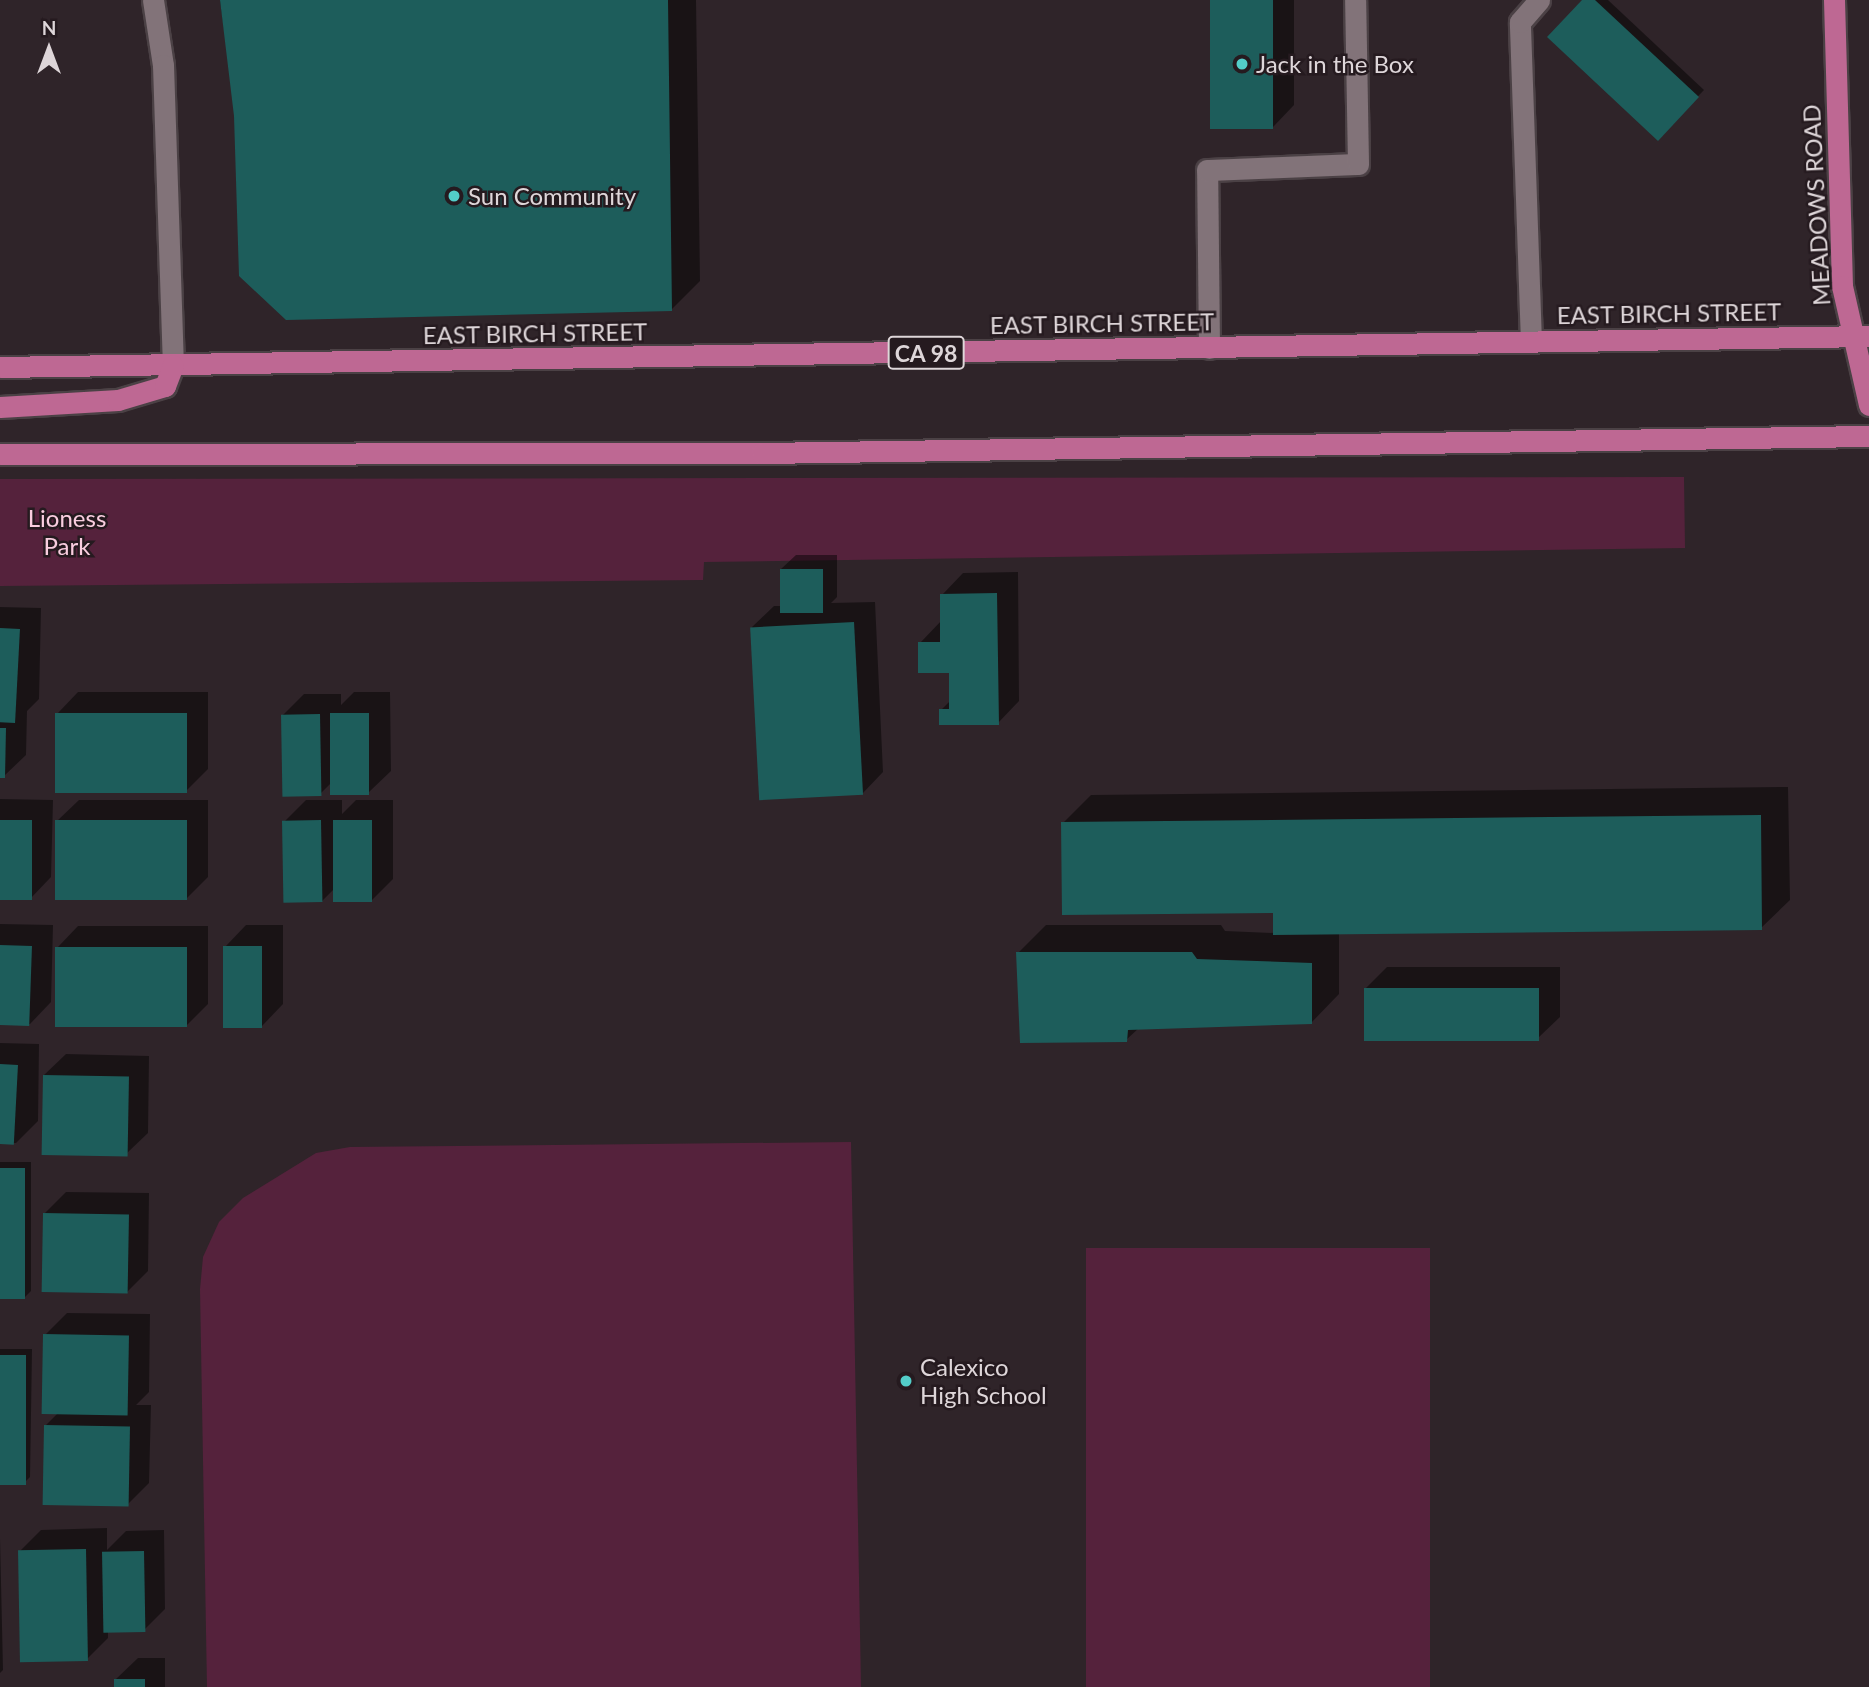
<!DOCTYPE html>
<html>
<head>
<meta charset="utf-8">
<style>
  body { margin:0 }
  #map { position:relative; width:1869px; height:1687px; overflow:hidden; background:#2f2429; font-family:Lato,sans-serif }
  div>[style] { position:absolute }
  .green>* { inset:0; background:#55223c; transform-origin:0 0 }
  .shadow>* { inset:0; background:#0007 }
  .building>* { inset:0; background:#1d5d5b; transform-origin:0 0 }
  .roads { filter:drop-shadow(2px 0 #4b4145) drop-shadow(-2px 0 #4b4145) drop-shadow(0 2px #4b4145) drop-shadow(0 -2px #4b4145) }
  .minor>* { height:21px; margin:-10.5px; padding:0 10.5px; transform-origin:10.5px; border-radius:10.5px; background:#827379 }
  .major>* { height:21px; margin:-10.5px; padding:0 10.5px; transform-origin:10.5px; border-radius:10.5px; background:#be6893 }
  .dots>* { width:19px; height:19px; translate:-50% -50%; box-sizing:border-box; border:4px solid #251a1f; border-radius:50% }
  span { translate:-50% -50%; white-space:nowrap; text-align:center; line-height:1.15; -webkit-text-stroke:5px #251a1f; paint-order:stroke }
  .shield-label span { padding:2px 5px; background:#251a1f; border:2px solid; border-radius:5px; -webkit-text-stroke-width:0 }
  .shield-label { font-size:23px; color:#ded6d9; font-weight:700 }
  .poi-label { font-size:24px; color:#ded6d9 }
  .left { translate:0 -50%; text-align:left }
  .street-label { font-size:24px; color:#ded6d9 }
  .park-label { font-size:24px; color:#f9cddf }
  .north { position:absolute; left:14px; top:14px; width:70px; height:70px; -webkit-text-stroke:5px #251a1f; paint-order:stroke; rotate:0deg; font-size:19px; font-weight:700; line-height:28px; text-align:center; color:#ded6d9 }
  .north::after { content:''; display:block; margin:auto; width:24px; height:32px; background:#ded6d9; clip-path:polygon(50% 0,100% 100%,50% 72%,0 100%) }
</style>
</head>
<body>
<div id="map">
  <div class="green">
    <div style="clip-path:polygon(1684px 477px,1685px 548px,704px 562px,703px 580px,0 586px,0 479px)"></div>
    <div style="clip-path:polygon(851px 1142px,861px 1687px,207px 1687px,200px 1289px,203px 1257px,219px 1222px,243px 1198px,316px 1153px,350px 1147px)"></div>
    <div style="left:1086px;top:1248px;width:344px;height:439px"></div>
  </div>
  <div class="shadow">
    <div style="clip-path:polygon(220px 0,696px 0,700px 281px,672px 309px,236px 115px)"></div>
    <div style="clip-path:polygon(1212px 0,1294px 0,1294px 105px,1273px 127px)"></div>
    <div style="clip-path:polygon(1585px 0,1608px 0,1704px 90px,1658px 138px)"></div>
    <div style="clip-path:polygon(796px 555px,837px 555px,837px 597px,831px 603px,875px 602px,883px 772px,862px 794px,752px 627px,774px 606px,781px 606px,781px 569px)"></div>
    <div style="clip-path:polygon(1018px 572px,1019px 701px,998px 723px,941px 710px,951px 700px,951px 671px,920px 643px,942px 620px,942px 595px,963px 573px)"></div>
    <div style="clip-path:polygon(0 607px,41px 608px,39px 699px,27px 711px,26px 755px,4px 776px,0 776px)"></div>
    <div style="clip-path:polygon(78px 692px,208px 692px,208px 769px,186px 791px,57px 714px)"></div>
    <div style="clip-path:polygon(354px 692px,390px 692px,391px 771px,369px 792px,333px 781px,320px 794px,282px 716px,304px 694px,341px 694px,341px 705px)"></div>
    <div style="clip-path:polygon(1788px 787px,1790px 900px,1761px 928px,1339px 933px,1339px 994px,1311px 1023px,1139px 1028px,1126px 1040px,1018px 953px,1046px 925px,1221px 925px,1225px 931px,1275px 933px,1275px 911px,1063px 823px,1091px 795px)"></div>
    <div style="clip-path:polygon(0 799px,53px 800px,51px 877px,30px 899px,0 898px)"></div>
    <div style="clip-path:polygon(79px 800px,208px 800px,208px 877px,187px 898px,57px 821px)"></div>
    <div style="clip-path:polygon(306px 800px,342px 800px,342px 814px,356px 800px,393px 800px,393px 879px,372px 900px,336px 887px,322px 901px,284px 822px)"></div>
    <div style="clip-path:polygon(0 924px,53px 925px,51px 1002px,30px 1024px,0 1023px)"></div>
    <div style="clip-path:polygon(246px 925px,283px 925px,283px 1004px,262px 1026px,225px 947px)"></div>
    <div style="clip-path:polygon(78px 926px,208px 926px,208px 1004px,186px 1026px,57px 948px)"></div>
    <div style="clip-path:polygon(1387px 967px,1560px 967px,1560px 1017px,1538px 1038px,1365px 989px)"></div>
    <div style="clip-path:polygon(0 1043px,39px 1044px,38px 1121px,16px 1143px,0 1143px)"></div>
    <div style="clip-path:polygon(66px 1054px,149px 1056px,148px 1133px,126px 1154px,44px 1075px)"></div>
    <div style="clip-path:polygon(0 1162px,31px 1162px,31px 1291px,24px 1298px,0 1298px)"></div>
    <div style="clip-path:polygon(66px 1192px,149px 1193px,148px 1271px,126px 1293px,44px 1214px)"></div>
    <div style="clip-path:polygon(67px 1313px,150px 1314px,149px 1392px,136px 1405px,151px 1405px,149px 1483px,127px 1505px,45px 1426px,59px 1412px,45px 1335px)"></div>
    <div style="clip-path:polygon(0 1349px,32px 1349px,30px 1477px,23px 1484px,0 1484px)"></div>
    <div style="clip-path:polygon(107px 1528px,107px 1550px,126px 1531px,164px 1530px,165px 1609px,144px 1630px,108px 1631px,108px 1638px,87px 1659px,20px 1551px,41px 1530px)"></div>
    <div style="clip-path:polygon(0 1538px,3px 1670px,0 1673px)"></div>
    <div style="clip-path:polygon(138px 1658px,165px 1658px,165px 1687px,116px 1687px,116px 1679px)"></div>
  </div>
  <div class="building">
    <div style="clip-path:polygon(220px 0,668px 0,672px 311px,286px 320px,239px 276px,234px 116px)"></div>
    <div style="left:1210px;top:0;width:63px;height:129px"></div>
    <div style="clip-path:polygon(1582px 0,1595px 0,1699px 97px,1658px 141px,1547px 37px)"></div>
    <div style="left:780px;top:569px;width:43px;height:44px"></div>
    <div style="clip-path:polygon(997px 593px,999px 725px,939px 725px,939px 709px,949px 709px,949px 673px,918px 673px,918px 642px,940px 642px,940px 594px)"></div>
    <div style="left:854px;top:622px;width:173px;height:104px;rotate:87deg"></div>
    <div style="left:0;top:628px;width:20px;height:94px;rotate:3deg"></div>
    <div style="left:55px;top:713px;width:132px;height:80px"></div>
    <div style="left:330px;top:713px;width:39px;height:82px"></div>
    <div style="left:320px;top:714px;width:82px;height:39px;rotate:89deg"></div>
    <div style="clip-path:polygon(0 728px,6px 728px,5px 778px,0 778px)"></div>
    <div style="clip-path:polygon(1761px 815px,1762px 930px,1273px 935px,1273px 913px,1062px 915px,1061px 822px)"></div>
    <div style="left:0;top:820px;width:32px;height:80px"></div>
    <div style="left:55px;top:820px;width:132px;height:80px"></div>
    <div style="left:321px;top:820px;width:82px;height:39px;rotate:89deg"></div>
    <div style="left:333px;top:820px;width:39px;height:82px"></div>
    <div style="left:0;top:945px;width:32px;height:80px;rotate:2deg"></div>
    <div style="left:223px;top:946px;width:39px;height:82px"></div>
    <div style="left:55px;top:947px;width:132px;height:80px"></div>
    <div style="clip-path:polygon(1016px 952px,1192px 952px,1197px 959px,1312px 963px,1312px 1024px,1128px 1030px,1127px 1042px,1020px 1043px)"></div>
    <div style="left:1364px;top:988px;width:175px;height:53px"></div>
    <div style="left:0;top:1064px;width:18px;height:80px;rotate:3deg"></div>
    <div style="left:43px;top:1075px;width:86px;height:80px;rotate:1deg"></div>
    <div style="left:0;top:1168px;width:25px;height:131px"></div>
    <div style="left:43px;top:1213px;width:86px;height:79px;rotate:1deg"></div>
    <div style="left:43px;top:1334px;width:86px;height:80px;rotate:1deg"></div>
    <div style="left:0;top:1355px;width:26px;height:130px"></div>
    <div style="left:44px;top:1425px;width:86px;height:80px;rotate:1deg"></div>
    <div style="left:86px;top:1549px;width:112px;height:68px;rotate:89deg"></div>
    <div style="left:144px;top:1551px;width:81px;height:42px;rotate:89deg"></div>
    <div style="left:114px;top:1679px;width:31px;height:8px"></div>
  </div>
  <div class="roads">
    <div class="minor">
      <div style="left:153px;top:0;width:66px;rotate:81.3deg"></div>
      <div style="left:163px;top:65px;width:300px;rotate:88.1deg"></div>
      <div style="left:1531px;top:342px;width:320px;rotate:-92deg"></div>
      <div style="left:1520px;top:22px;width:29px;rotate:-49deg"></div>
      <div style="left:1209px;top:348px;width:178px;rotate:-90.6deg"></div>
      <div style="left:1207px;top:170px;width:151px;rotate:-2.3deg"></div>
      <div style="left:1358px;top:164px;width:164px;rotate:-91deg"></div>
    </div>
    <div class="major">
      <div style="left:1834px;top:0;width:286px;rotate:88.4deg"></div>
      <div style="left:1842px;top:286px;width:122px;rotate:77.2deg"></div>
      <div style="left:0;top:367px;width:1869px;rotate:-0.95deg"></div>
      <div style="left:0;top:407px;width:118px;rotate:-3.4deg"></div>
      <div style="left:118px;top:400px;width:49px;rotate:-16.6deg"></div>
      <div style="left:165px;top:386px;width:22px;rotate:-69deg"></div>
      <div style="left:0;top:454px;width:762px;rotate:-0.08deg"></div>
      <div style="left:762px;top:453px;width:1107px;rotate:-0.88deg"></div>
    </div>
  </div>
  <div class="dots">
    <div style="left:1242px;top:64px;background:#53cdc9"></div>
    <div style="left:454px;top:196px;background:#53cdc9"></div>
    <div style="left:906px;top:1381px;background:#53cdc9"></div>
  </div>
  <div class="shield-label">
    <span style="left:926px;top:353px">CA 98</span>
  </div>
  <div class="poi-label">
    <span class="left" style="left:1256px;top:64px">Jack in the Box</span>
    <span class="left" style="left:468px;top:196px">Sun Community</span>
    <span class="left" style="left:920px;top:1381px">Calexico<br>High School</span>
  </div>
  <div class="street-label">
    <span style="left:1816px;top:205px;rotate:-93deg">MEADOWS ROAD</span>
    <span style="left:1669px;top:313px;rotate:-1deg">EAST BIRCH STREET</span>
    <span style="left:1102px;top:323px;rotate:-1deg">EAST BIRCH STREET</span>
    <span style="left:535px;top:333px;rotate:-1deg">EAST BIRCH STREET</span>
  </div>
  <div class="park-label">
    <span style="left:67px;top:532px">Lioness<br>Park</span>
  </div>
  <div class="north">N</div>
</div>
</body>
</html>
